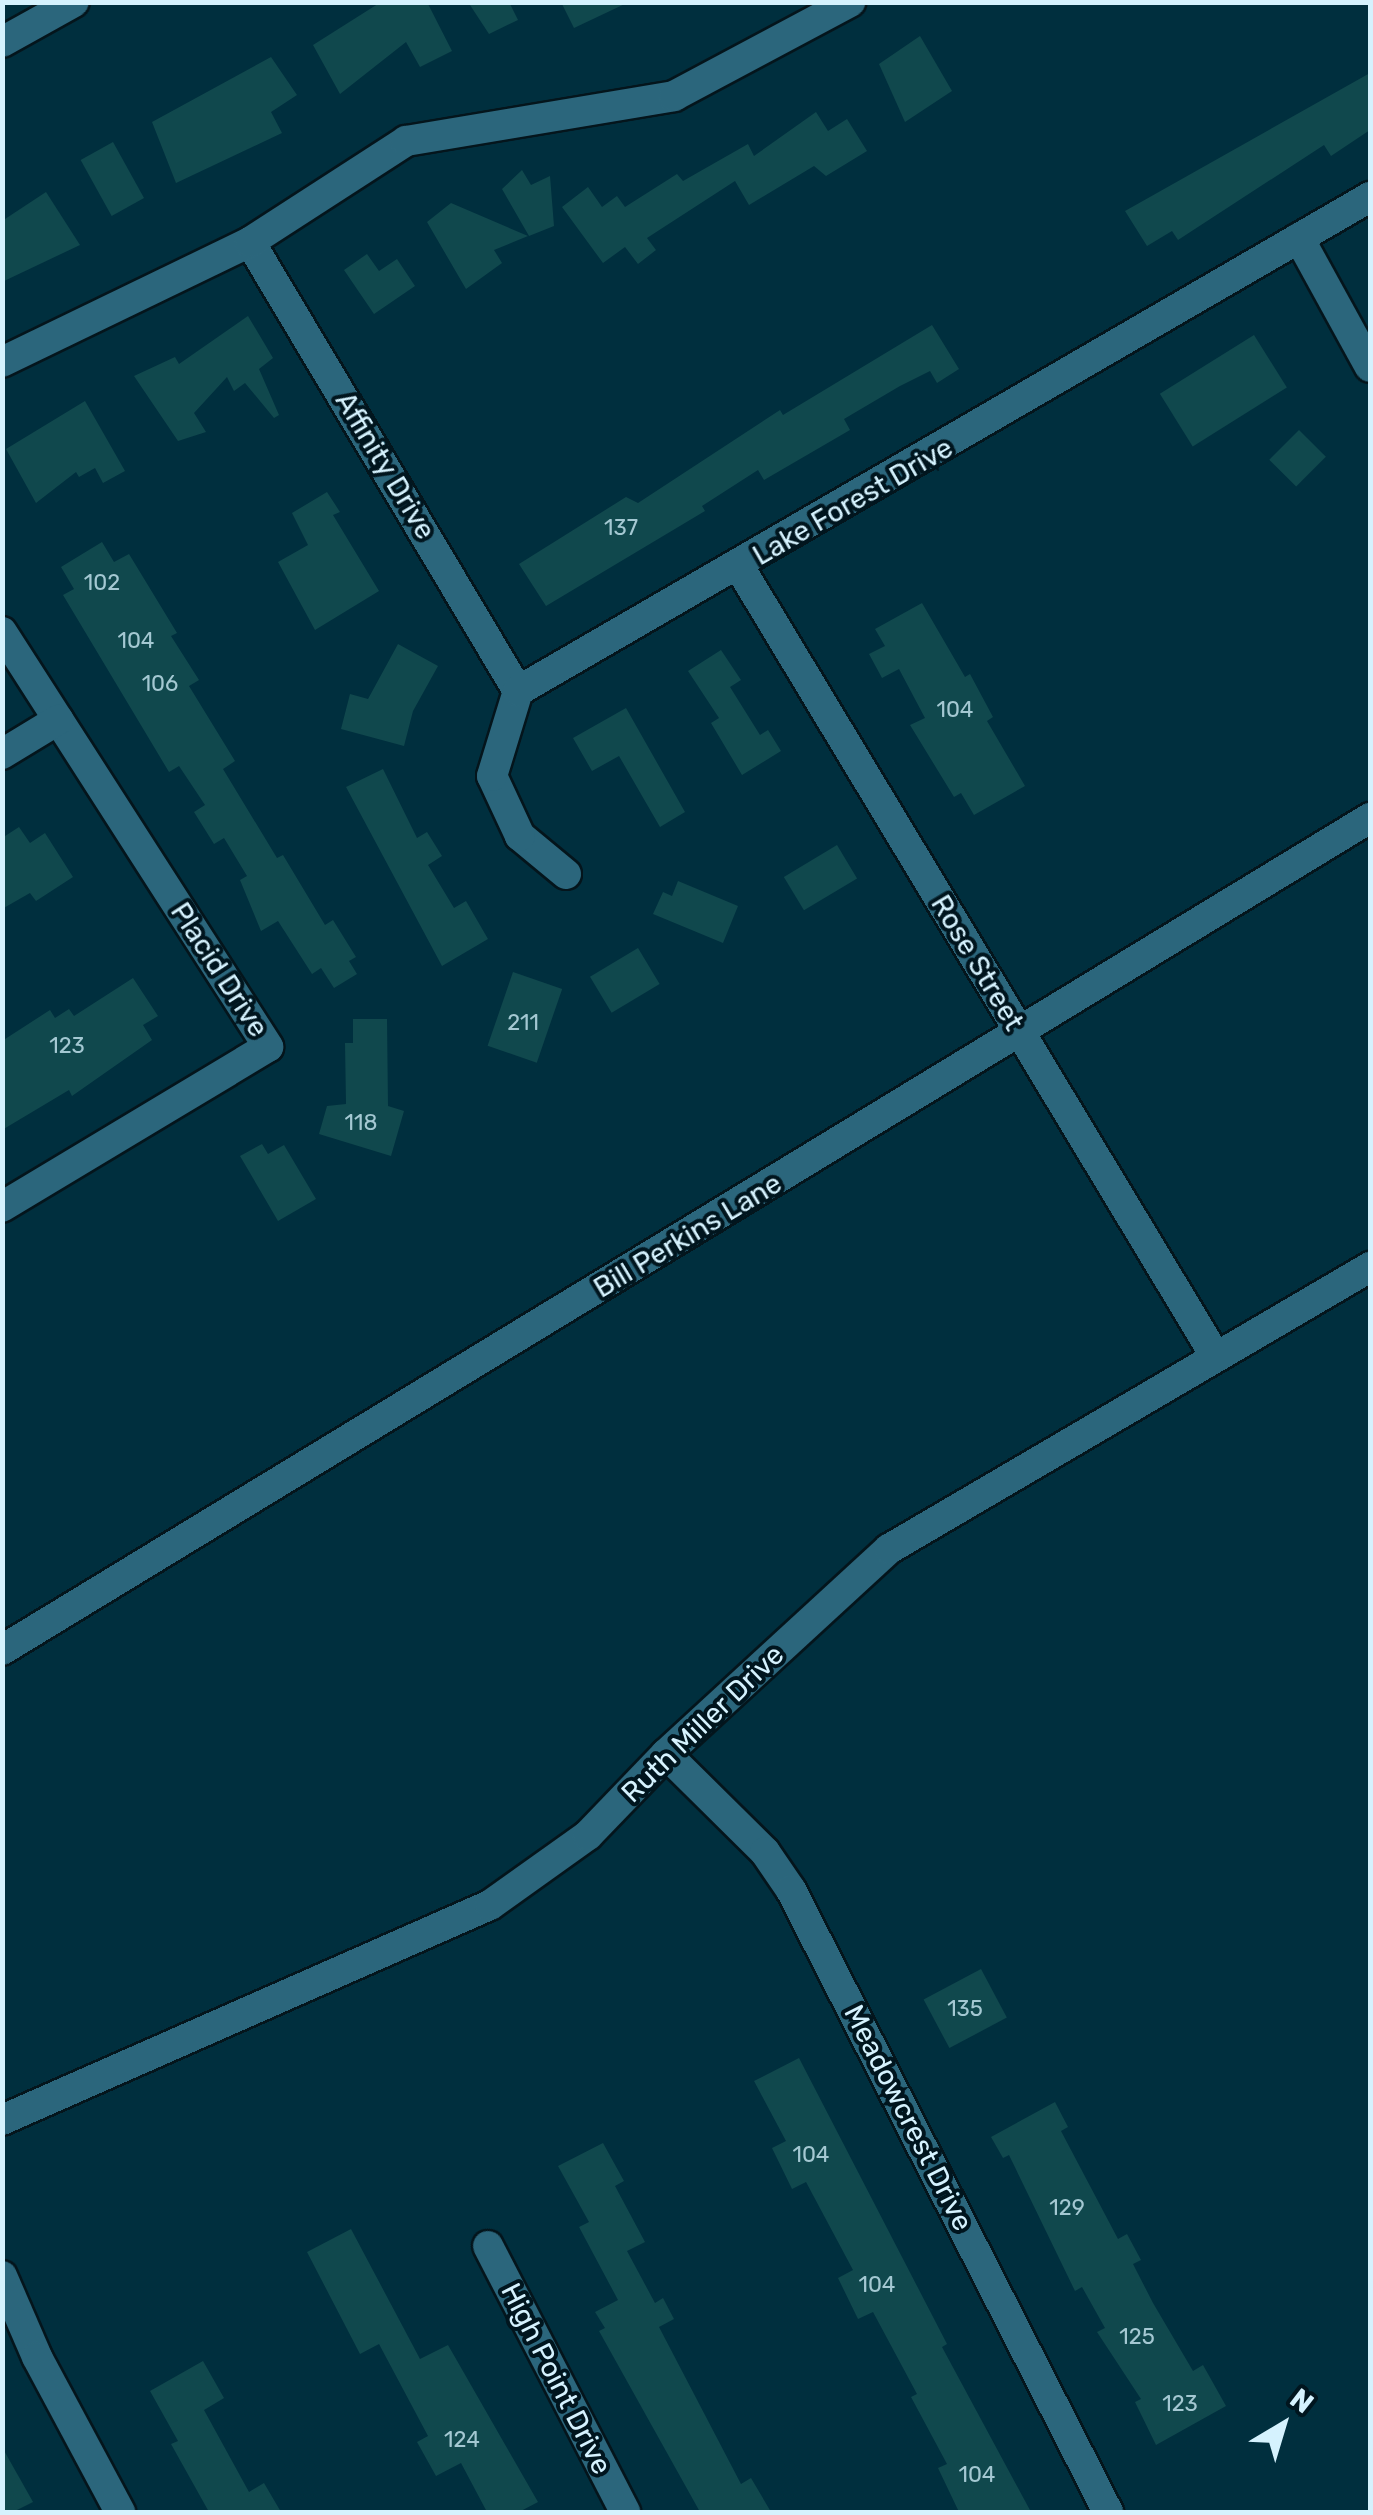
<!DOCTYPE html>
<html>
<head>
<meta charset="utf-8">
<style>
  body { margin:0 }
  #map { position:relative; width:1373px; height:2515px; overflow:hidden; background:#002f3e; font-family:Rubik,sans-serif }
  div>[style] { position:absolute }
  .building>* { inset:0; background:#10484d; transform-origin:0 0 }
  .roads { filter:drop-shadow(2px 0 #04151c) drop-shadow(-2px 0 #04151c) drop-shadow(0 2px #04151c) drop-shadow(0 -2px #04151c) }
  .minor>* { height:30px; margin:-15px; padding:0 15px; transform-origin:15px; border-radius:15px; background:#2b667c }
  span { translate:-50% -50%; white-space:nowrap; text-align:center; line-height:1.15; -webkit-text-stroke:8px #00151e; paint-order:stroke }
  .number-label { font-size:22px; color:#a4c8d2 }
  .number-label span { -webkit-text-stroke-width:0 }
  .street-label { font-size:28px; color:#d5f2fe }
  .frame { position:absolute; inset:0; border:5px solid #d5f2fe; pointer-events:none }
  .north { position:absolute; left:1233px; top:2375px; width:100px; height:100px; -webkit-text-stroke:8px #00151e; paint-order:stroke; rotate:38deg; font-size:28px; font-weight:700; line-height:40px; text-align:center; color:#d5f2fe }
  .north::after { content:''; display:block; margin:auto; width:35px; height:45px; background:#d5f2fe; clip-path:polygon(50% 0,100% 100%,50% 72%,0 100%) }
</style>
</head>
<body>
<div id="map">
  <div class="building">
    <div style="clip-path:polygon(381px 2px,427px 2px,452px 51px,420px 67px,406px 42px,340px 94px,313px 45px)"></div>
    <div style="clip-path:polygon(468px 2px,509px 2px,518px 20px,489px 34px)"></div>
    <div style="clip-path:polygon(561px 2px,629px 2px,574px 28px)"></div>
    <div style="clip-path:polygon(920px 36px,952px 91px,905px 122px,879px 64px)"></div>
    <div style="clip-path:polygon(271px 57px,297px 95px,271px 112px,282px 133px,176px 183px,152px 122px)"></div>
    <div style="clip-path:polygon(1370px 73px,1370px 130px,1331px 156px,1324px 145px,1178px 240px,1172px 231px,1147px 246px,1125px 211px)"></div>
    <div style="clip-path:polygon(816px 112px,828px 131px,847px 119px,867px 151px,826px 176px,814px 166px,749px 205px,735px 181px,647px 238px,656px 250px,638px 264px,625px 247px,603px 263px,562px 207px,588px 187px,602px 207px,617px 196px,625px 207px,677px 174px,683px 181px,748px 144px,754px 156px)"></div>
    <div style="left:113px;top:142px;width:64px;height:37px;rotate:61deg"></div>
    <div style="clip-path:polygon(522px 170px,531px 185px,550px 176px,554px 226px,529px 236px,502px 189px)"></div>
    <div style="clip-path:polygon(46px 192px,80px 245px,2px 282px,2px 221px)"></div>
    <div style="clip-path:polygon(451px 203px,528px 236px,494px 250px,502px 263px,466px 289px,427px 222px)"></div>
    <div style="clip-path:polygon(367px 254px,379px 271px,397px 259px,415px 286px,374px 314px,344px 270px)"></div>
    <div style="clip-path:polygon(248px 316px,273px 358px,259px 369px,279px 415px,274px 418px,245px 383px,234px 391px,227px 377px,194px 413px,206px 432px,178px 441px,134px 376px,175px 357px,179px 364px)"></div>
    <div style="clip-path:polygon(932px 325px,959px 369px,937px 383px,930px 371px,900px 386px,844px 419px,850px 430px,764px 480px,758px 470px,702px 506px,705px 511px,546px 606px,519px 564px,626px 497px,638px 503px,780px 410px,783px 415px)"></div>
    <div style="left:1254px;top:335px;width:62px;height:111px;rotate:58deg"></div>
    <div style="clip-path:polygon(85px 401px,125px 471px,103px 483px,95px 468px,79px 477px,76px 472px,36px 503px,6px 449px)"></div>
    <div style="left:1299px;top:430px;width:38px;height:42px;rotate:45deg"></div>
    <div style="clip-path:polygon(327px 492px,340px 512px,333px 515px,379px 591px,315px 630px,278px 562px,308px 545px,292px 513px)"></div>
    <div style="clip-path:polygon(102px 542px,114px 562px,129px 554px,177px 633px,171px 636px,199px 680px,189px 686px,235px 761px,223px 769px,277px 858px,283px 855px,325px 925px,333px 920px,356px 957px,349px 961px,357px 974px,334px 988px,321px 968px,312px 974px,278px 921px,261px 931px,240px 880px,247px 876px,224px 838px,214px 844px,194px 812px,205px 805px,179px 766px,169px 772px,63px 595px,74px 589px,61px 567px)"></div>
    <div style="clip-path:polygon(922px 603px,965px 677px,970px 674px,993px 717px,987px 721px,1025px 786px,974px 815px,961px 793px,954px 797px,910px 725px,925px 718px,899px 669px,882px 678px,869px 654px,885px 646px,875px 629px)"></div>
    <div style="clip-path:polygon(398px 644px,438px 666px,413px 711px,404px 746px,341px 729px,350px 694px,368px 699px)"></div>
    <div style="clip-path:polygon(721px 650px,741px 680px,730px 687px,760px 735px,768px 730px,781px 751px,742px 775px,711px 723px,719px 718px,688px 671px)"></div>
    <div style="clip-path:polygon(626px 708px,685px 812px,660px 827px,619px 756px,592px 771px,573px 738px)"></div>
    <div style="clip-path:polygon(383px 769px,417px 838px,427px 832px,442px 856px,428px 865px,454px 908px,466px 901px,488px 939px,442px 966px,346px 787px)"></div>
    <div style="clip-path:polygon(19px 827px,30px 843px,45px 833px,73px 877px,36px 901px,30px 893px,2px 909px,2px 838px)"></div>
    <div style="left:837px;top:845px;width:39px;height:62px;rotate:59deg"></div>
    <div style="clip-path:polygon(678px 881px,738px 906px,723px 943px,653px 914px,663px 892px,672px 896px)"></div>
    <div style="left:638px;top:948px;width:42px;height:56px;rotate:59deg"></div>
    <div style="left:513px;top:972px;width:52px;height:78px;rotate:19deg"></div>
    <div style="clip-path:polygon(133px 978px,158px 1016px,143px 1025px,152px 1040px,72px 1096px,69px 1090px,2px 1130px,2px 1041px,50px 1010px,55px 1018px,69px 1009px,74px 1016px)"></div>
    <div style="clip-path:polygon(353px 1019px,387px 1019px,388px 1106px,404px 1111px,391px 1156px,319px 1134px,327px 1106px,346px 1104px,345px 1043px,353px 1043px)"></div>
    <div style="clip-path:polygon(262px 1144px,268px 1154px,284px 1145px,316px 1199px,278px 1221px,240px 1156px)"></div>
    <div style="left:981px;top:1969px;width:55px;height:65px;rotate:62deg"></div>
    <div style="clip-path:polygon(799px 2058px,947px 2344px,942px 2347px,1031px 2512px,959px 2512px,938px 2468px,947px 2464px,911px 2397px,917px 2394px,873px 2312px,858px 2319px,838px 2278px,853px 2270px,806px 2182px,792px 2189px,772px 2148px,786px 2141px,754px 2081px)"></div>
    <div style="clip-path:polygon(1055px 2102px,1068px 2127px,1061px 2131px,1118px 2239px,1127px 2234px,1141px 2260px,1133px 2264px,1153px 2303px,1193px 2371px,1203px 2365px,1226px 2406px,1156px 2445px,1135px 2402px,1141px 2399px,1097px 2332px,1105px 2328px,1082px 2287px,1075px 2291px,1009px 2155px,1003px 2158px,991px 2137px)"></div>
    <div style="clip-path:polygon(603px 2143px,624px 2181px,615px 2186px,645px 2242px,627px 2251px,655px 2303px,663px 2298px,674px 2319px,659px 2327px,741px 2484px,751px 2478px,771px 2512px,700px 2512px,599px 2331px,605px 2328px,595px 2312px,618px 2300px,579px 2227px,589px 2222px,558px 2166px)"></div>
    <div style="clip-path:polygon(351px 2229px,420px 2359px,448px 2345px,538px 2502px,519px 2512px,487px 2512px,461px 2463px,436px 2476px,417px 2442px,428px 2436px,379px 2344px,360px 2354px,307px 2252px)"></div>
    <div style="clip-path:polygon(203px 2361px,224px 2398px,204px 2410px,249px 2492px,264px 2483px,281px 2512px,209px 2512px,171px 2444px,178px 2441px,150px 2391px)"></div>
    <div style="clip-path:polygon(2px 2447px,33px 2502px,13px 2512px,2px 2512px)"></div>
  </div>
  <div class="roads">
    <div class="minor">
      <div style="left:2px;top:42px;width:82px;rotate:-29.1deg"></div>
      <div style="left:1299px;top:238px;width:147px;rotate:61.2deg"></div>
      <div style="left:250px;top:242px;width:523px;rotate:59.17deg"></div>
      <div style="left:2px;top:362px;width:276px;rotate:-25.8deg"></div>
      <div style="left:250px;top:242px;width:186px;rotate:-32.9deg"></div>
      <div style="left:406px;top:141px;width:272px;rotate:-9.5deg"></div>
      <div style="left:674px;top:96px;width:200px;rotate:-28.1deg"></div>
      <div style="left:740px;top:568px;width:921px;rotate:58.9deg"></div>
      <div style="left:2px;top:632px;width:493px;rotate:57.3deg"></div>
      <div style="left:268px;top:1047px;width:310px;rotate:149deg"></div>
      <div style="left:2px;top:754px;width:66px;rotate:-31.3deg"></div>
      <div style="left:566px;top:874px;width:60px;rotate:-140.4deg"></div>
      <div style="left:520px;top:836px;width:66px;rotate:-115deg"></div>
      <div style="left:492px;top:776px;width:89px;rotate:-73deg"></div>
      <div style="left:518px;top:691px;width:985px;rotate:-30.11deg"></div>
      <div style="left:2px;top:1650px;width:1601px;rotate:-31.31deg"></div>
      <div style="left:666px;top:1754px;width:139px;rotate:44.7deg"></div>
      <div style="left:765px;top:1852px;width:46px;rotate:55.6deg"></div>
      <div style="left:791px;top:1890px;width:698px;rotate:62.99deg"></div>
      <div style="left:2px;top:2120px;width:533px;rotate:-23.78deg"></div>
      <div style="left:490px;top:1905px;width:120px;rotate:-35.5deg"></div>
      <div style="left:588px;top:1835px;width:112px;rotate:-46.1deg"></div>
      <div style="left:666px;top:1754px;width:303px;rotate:-42.6deg"></div>
      <div style="left:889px;top:1549px;width:558px;rotate:-30.38deg"></div>
      <div style="left:488px;top:2246px;width:299px;rotate:62.7deg"></div>
      <div style="left:2px;top:2276px;width:88px;rotate:66.6deg"></div>
      <div style="left:37px;top:2357px;width:176px;rotate:61.8deg"></div>
    </div>
  </div>
  <div class="number-label">
    <span style="left:621px;top:528px">137</span>
    <span style="left:102px;top:583px">102</span>
    <span style="left:136px;top:641px">104</span>
    <span style="left:160px;top:684px">106</span>
    <span style="left:955px;top:710px">104</span>
    <span style="left:523px;top:1023px">211</span>
    <span style="left:67px;top:1046px">123</span>
    <span style="left:361px;top:1123px">118</span>
    <span style="left:965px;top:2009px">135</span>
    <span style="left:811px;top:2155px">104</span>
    <span style="left:1067px;top:2208px">129</span>
    <span style="left:877px;top:2285px">104</span>
    <span style="left:1137px;top:2337px">125</span>
    <span style="left:1180px;top:2404px">123</span>
    <span style="left:462px;top:2440px">124</span>
    <span style="left:977px;top:2475px">104</span>
  </div>
  <div class="street-label">
    <span style="left:385px;top:466px;rotate:59deg">Affinity Drive</span>
    <span style="left:853px;top:502px;rotate:-30deg">Lake Forest Drive</span>
    <span style="left:977px;top:963px;rotate:59deg">Rose Street</span>
    <span style="left:219px;top:970px;rotate:57deg">Placid Drive</span>
    <span style="left:688px;top:1236px;rotate:-31deg">Bill Perkins Lane</span>
    <span style="left:703px;top:1724px;rotate:-44deg">Ruth Miller Drive</span>
    <span style="left:908px;top:2118px;rotate:63deg">Meadowcrest Drive</span>
    <span style="left:556px;top:2379px;rotate:63deg">High Point Drive</span>
  </div>
  <div class="frame"></div>
  <div class="north">N</div>
</div>
</body>
</html>
